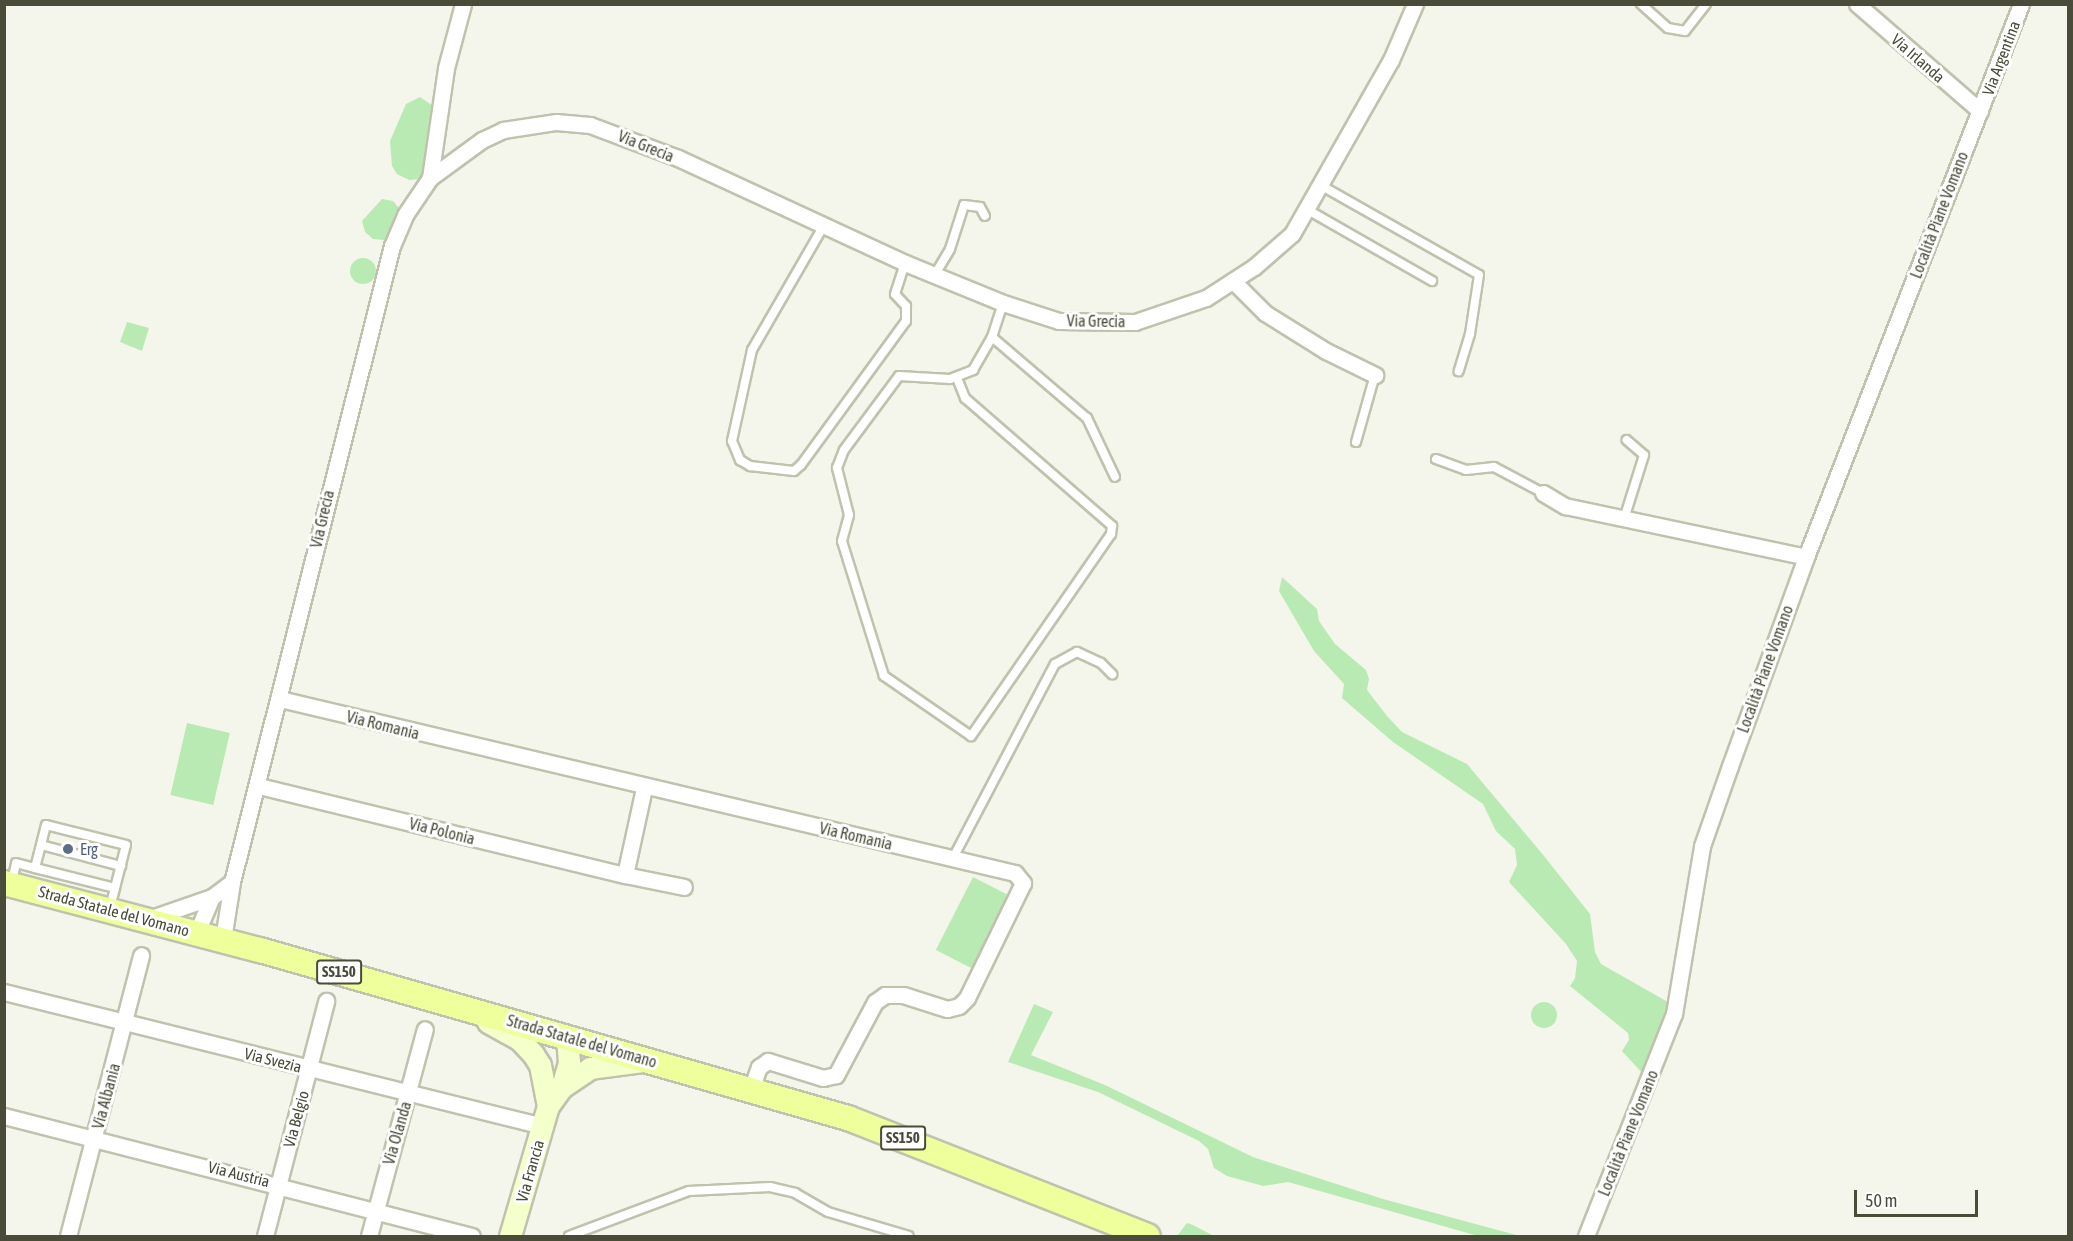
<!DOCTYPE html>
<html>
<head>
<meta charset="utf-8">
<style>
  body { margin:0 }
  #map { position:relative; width:2073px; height:1241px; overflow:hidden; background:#f4f6eb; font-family:"Asap Condensed",sans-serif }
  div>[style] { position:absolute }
  .green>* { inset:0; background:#baeab4; transform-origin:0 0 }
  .round { border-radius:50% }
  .roads { filter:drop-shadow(2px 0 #c0c2ad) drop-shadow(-2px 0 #c0c2ad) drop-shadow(0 2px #c0c2ad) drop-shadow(0 -2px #c0c2ad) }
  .lane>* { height:8px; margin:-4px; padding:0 4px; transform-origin:4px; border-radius:4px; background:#fff }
  .street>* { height:15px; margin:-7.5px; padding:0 7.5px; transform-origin:7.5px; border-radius:7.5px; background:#fff }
  .secondary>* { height:21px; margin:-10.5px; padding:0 10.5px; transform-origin:10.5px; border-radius:10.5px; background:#f5ffcc }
  .primary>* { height:24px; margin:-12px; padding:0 12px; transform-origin:12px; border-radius:12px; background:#efff9b }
  .dots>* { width:16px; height:16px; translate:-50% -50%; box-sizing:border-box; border:3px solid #fff; border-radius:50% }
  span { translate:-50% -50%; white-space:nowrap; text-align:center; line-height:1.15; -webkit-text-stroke:6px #fff; paint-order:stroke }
  .shield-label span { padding:2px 4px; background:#fff; border:2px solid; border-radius:4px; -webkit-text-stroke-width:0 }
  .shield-label { font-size:15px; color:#4a4b39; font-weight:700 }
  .street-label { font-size:16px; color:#4a4b39 }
  .service-label { font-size:16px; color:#4e5e75 }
  .left { translate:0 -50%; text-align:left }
  .frame { position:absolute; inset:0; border:6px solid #4a4b39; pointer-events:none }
  .scale { position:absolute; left:1854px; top:1190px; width:124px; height:27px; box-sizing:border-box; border:3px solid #4a4b39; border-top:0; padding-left:8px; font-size:18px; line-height:21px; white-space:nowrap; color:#4a4b39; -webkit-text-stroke:4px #fff; paint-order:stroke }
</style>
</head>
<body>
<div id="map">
  <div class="green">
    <div style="clip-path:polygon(420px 97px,433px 106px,434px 117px,425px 172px,421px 179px,409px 180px,397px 174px,392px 166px,390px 141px,406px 104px)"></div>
    <div style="clip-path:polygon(382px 199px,393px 201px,399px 208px,397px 219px,384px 240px,373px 239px,365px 232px,362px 221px)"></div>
    <div class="round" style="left:350px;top:258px;width:26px;height:26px"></div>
    <div style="clip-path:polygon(127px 322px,149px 328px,142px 351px,120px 342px)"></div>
    <div style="clip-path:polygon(1282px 577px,1317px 609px,1319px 621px,1335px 644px,1366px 670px,1369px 679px,1367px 690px,1387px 716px,1402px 732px,1467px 764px,1544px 856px,1590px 914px,1595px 952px,1601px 964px,1668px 1002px,1644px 1075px,1622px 1051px,1629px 1040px,1628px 1033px,1570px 986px,1575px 978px,1577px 961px,1566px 944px,1509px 882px,1517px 865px,1515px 849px,1496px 831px,1483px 804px,1393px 742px,1342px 698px,1344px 684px,1314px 651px,1279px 591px)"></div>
    <div style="left:187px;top:723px;width:44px;height:74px;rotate:13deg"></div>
    <div style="left:973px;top:877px;width:44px;height:82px;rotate:27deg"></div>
    <div class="round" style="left:1531px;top:1002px;width:26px;height:26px"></div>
    <div style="clip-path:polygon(1034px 1004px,1053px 1012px,1031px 1055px,1105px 1085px,1253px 1157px,1383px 1199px,1520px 1236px,1478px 1236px,1288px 1182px,1263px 1186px,1227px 1176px,1214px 1168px,1208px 1149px,1199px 1141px,1098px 1092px,1008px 1062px)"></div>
    <div style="clip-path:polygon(1187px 1223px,1193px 1225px,1214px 1236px,1177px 1236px)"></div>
  </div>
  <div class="roads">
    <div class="lane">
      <div style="left:1641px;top:4px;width:36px;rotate:42deg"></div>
      <div style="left:1668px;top:28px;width:17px;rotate:10deg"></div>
      <div style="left:1685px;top:31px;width:34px;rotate:-52deg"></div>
      <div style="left:1322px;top:186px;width:180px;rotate:29.5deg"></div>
      <div style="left:1479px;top:275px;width:60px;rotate:98.7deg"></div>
      <div style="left:1470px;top:334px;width:39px;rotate:107deg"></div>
      <div style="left:1308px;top:210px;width:143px;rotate:29.8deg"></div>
      <div style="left:823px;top:227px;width:142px;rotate:120deg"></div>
      <div style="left:752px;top:350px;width:93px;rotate:102.4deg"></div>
      <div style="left:732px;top:441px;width:21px;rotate:67deg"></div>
      <div style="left:740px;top:460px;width:12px;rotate:31deg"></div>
      <div style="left:750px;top:466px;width:44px;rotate:6.5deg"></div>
      <div style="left:794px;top:471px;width:9px;rotate:-41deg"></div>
      <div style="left:801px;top:465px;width:178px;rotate:-53.9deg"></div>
      <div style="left:906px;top:321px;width:15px;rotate:-90deg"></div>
      <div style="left:906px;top:306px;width:16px;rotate:-133deg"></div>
      <div style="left:895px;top:294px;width:33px;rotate:-72deg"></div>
      <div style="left:934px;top:276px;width:31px;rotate:-59deg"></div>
      <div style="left:950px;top:249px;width:46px;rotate:-72.3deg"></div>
      <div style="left:964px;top:205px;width:16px;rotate:7deg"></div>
      <div style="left:980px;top:207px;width:10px;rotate:61deg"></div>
      <div style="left:992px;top:337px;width:125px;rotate:40.5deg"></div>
      <div style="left:1087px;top:418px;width:65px;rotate:64.6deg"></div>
      <div style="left:957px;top:378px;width:22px;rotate:68deg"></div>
      <div style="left:965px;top:398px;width:195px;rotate:41deg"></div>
      <div style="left:1112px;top:526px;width:8px;rotate:97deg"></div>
      <div style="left:1111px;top:534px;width:246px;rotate:124.7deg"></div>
      <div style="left:971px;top:736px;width:106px;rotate:-145.4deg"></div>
      <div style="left:884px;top:676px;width:141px;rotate:-107.3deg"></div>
      <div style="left:842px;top:541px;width:27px;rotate:-75deg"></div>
      <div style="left:849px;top:515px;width:49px;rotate:-104.3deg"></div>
      <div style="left:837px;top:468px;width:19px;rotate:-69deg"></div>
      <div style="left:844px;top:450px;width:92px;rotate:-53.4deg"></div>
      <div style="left:899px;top:376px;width:51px;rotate:3.4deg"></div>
      <div style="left:950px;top:379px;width:25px;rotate:-21deg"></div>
      <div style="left:973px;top:370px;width:38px;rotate:-60deg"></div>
      <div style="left:992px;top:337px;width:36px;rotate:-72deg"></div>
      <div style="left:1356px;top:442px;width:70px;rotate:-74.2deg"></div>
      <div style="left:1436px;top:459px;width:32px;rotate:20deg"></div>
      <div style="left:1466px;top:470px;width:28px;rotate:-6deg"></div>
      <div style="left:1494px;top:467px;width:55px;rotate:28deg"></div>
      <div style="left:1624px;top:519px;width:67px;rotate:-72.6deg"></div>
      <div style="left:1644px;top:455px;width:23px;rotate:-139deg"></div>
      <div style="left:41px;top:845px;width:83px;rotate:14.7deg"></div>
      <div style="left:953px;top:858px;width:219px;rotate:-62.3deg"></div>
      <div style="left:1055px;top:664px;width:25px;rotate:-29deg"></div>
      <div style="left:1077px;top:652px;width:26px;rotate:25deg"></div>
      <div style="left:1101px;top:663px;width:16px;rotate:45deg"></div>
      <div style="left:12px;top:881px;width:18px;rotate:-77deg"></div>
      <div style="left:16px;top:863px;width:20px;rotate:15deg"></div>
      <div style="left:110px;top:907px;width:20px;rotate:-75deg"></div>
      <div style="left:115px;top:888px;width:44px;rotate:-75.7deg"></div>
      <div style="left:126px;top:845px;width:82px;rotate:-166deg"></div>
      <div style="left:46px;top:825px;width:44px;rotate:104.3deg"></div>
      <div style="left:35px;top:868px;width:82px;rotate:14deg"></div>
      <div style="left:569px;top:1236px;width:128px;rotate:-20.6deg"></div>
      <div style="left:689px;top:1191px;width:81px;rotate:-2.8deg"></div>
      <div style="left:770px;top:1187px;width:26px;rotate:13deg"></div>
      <div style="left:795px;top:1193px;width:38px;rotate:30deg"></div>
      <div style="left:828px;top:1212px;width:84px;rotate:16.5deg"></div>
    </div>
    <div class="street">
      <div style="left:1857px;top:4px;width:163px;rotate:41deg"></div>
      <div style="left:430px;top:178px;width:111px;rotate:-81.7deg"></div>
      <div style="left:446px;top:68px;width:66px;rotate:-75.1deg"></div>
      <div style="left:1233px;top:281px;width:45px;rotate:45deg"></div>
      <div style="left:1265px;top:313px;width:72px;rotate:31.9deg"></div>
      <div style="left:1326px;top:351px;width:55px;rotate:26.1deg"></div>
      <div style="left:1543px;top:493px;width:26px;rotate:31deg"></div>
      <div style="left:1565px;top:506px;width:246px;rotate:11.9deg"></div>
      <div style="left:280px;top:699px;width:755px;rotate:13.32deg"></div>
      <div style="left:1015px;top:873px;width:13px;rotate:51deg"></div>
      <div style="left:1023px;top:883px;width:128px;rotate:116deg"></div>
      <div style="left:967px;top:998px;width:11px;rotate:135deg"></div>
      <div style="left:959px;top:1006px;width:12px;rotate:166deg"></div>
      <div style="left:947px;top:1009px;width:46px;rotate:-162.3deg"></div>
      <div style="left:903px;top:995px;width:18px;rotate:180deg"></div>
      <div style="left:885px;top:995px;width:12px;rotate:145deg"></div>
      <div style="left:875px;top:1002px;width:83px;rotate:118.1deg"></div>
      <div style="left:836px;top:1075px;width:13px;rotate:167deg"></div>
      <div style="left:823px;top:1078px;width:58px;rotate:-162.8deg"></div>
      <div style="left:768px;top:1061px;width:11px;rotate:146deg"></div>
      <div style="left:759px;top:1067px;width:23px;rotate:110deg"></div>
      <div style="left:259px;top:786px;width:377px;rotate:13.7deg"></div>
      <div style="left:625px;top:875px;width:89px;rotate:-77.7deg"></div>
      <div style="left:625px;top:875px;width:60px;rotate:11.5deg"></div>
      <div style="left:148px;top:919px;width:68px;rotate:-19deg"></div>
      <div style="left:212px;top:897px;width:25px;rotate:-37deg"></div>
      <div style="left:197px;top:932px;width:38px;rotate:-67deg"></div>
      <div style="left:223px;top:939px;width:58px;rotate:-81deg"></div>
      <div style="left:232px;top:882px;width:656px;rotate:-75.88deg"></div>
      <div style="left:392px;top:246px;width:34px;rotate:-67deg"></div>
      <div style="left:405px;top:215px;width:45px;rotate:-56deg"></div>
      <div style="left:430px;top:178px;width:64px;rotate:-36.2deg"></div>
      <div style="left:482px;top:140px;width:23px;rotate:-25deg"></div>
      <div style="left:503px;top:130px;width:54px;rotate:-8.6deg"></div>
      <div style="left:556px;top:122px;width:34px;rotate:5deg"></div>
      <div style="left:590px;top:125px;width:94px;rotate:20.6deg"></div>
      <div style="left:678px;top:158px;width:250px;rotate:24.8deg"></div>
      <div style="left:905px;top:263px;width:106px;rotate:22.2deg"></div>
      <div style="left:1003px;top:303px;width:59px;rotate:17.8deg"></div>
      <div style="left:1059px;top:321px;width:76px;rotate:0.8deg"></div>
      <div style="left:1135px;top:322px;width:75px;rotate:-18.7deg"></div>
      <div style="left:1206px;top:298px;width:57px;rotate:-32.9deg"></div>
      <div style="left:1254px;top:267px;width:50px;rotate:-41deg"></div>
      <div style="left:1292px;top:234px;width:200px;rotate:-60.4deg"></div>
      <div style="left:1391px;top:60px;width:61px;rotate:-66.8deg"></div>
      <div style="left:4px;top:992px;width:555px;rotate:13.96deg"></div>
      <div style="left:4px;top:1116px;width:483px;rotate:14.4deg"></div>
      <div style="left:68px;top:1236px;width:290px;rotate:-75.4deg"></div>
      <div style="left:265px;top:1236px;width:243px;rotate:-75.4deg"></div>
      <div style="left:369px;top:1236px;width:214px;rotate:-74.9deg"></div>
      <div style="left:1586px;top:1236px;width:239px;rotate:-68.4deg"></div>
      <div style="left:1674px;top:1014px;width:170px;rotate:-80.5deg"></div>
      <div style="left:1702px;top:846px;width:85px;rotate:-70.7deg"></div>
      <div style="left:1730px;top:766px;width:222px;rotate:-70deg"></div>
      <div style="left:1806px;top:557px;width:593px;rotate:-68.75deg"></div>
    </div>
    <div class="secondary">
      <div style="left:488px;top:1022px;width:35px;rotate:29deg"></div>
      <div style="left:519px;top:1039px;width:21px;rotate:47deg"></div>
      <div style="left:533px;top:1054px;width:13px;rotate:58deg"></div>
      <div style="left:540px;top:1065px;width:42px;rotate:79deg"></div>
      <div style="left:562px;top:1087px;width:26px;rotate:-74deg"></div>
      <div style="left:569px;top:1062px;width:25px;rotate:-95deg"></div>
      <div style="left:510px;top:1236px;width:135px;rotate:-73.7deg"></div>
      <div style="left:548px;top:1106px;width:24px;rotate:-54deg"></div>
      <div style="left:562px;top:1087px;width:34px;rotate:-34deg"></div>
      <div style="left:590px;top:1068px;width:54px;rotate:-7.4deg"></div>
    </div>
    <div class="primary">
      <div style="left:4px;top:883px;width:265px;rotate:14.7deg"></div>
      <div style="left:260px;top:950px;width:612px;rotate:15.95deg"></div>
      <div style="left:848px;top:1118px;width:322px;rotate:21.5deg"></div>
    </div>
  </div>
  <div class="dots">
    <div style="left:68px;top:849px;background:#5c6f8a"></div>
  </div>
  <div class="shield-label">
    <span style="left:339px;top:972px">SS150</span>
    <span style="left:903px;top:1138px">SS150</span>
  </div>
  <div class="street-label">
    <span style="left:1918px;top:58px;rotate:41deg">Via Irlanda</span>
    <span style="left:2001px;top:58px;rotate:-69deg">Via Argentina</span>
    <span style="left:646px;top:146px;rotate:22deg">Via Grecia</span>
    <span style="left:1939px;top:215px;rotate:-69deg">Località Piane Vomano</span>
    <span style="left:1096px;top:321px;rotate:1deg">Via Grecia</span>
    <span style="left:322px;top:519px;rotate:-77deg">Via Grecia</span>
    <span style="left:1765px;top:669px;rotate:-70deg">Località Piane Vomano</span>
    <span style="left:383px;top:725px;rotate:14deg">Via Romania</span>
    <span style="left:442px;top:831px;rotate:14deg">Via Polonia</span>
    <span style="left:856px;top:836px;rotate:13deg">Via Romania</span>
    <span style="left:114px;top:911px;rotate:15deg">Strada Statale del Vomano</span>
    <span style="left:582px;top:1041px;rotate:16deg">Strada Statale del Vomano</span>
    <span style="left:273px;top:1060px;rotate:14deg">Via Svezia</span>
    <span style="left:106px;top:1096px;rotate:-75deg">Via Albania</span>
    <span style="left:296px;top:1119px;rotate:-75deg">Via Belgio</span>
    <span style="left:397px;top:1133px;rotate:-74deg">Via Olanda</span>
    <span style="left:1628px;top:1133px;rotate:-68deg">Località Piane Vomano</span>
    <span style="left:530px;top:1171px;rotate:-74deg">Via Francia</span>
    <span style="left:239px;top:1174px;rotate:14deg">Via Austria</span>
  </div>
  <div class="service-label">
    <span class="left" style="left:80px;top:849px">Erg</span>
  </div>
  <div class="frame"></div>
  <div class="scale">50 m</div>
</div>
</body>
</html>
